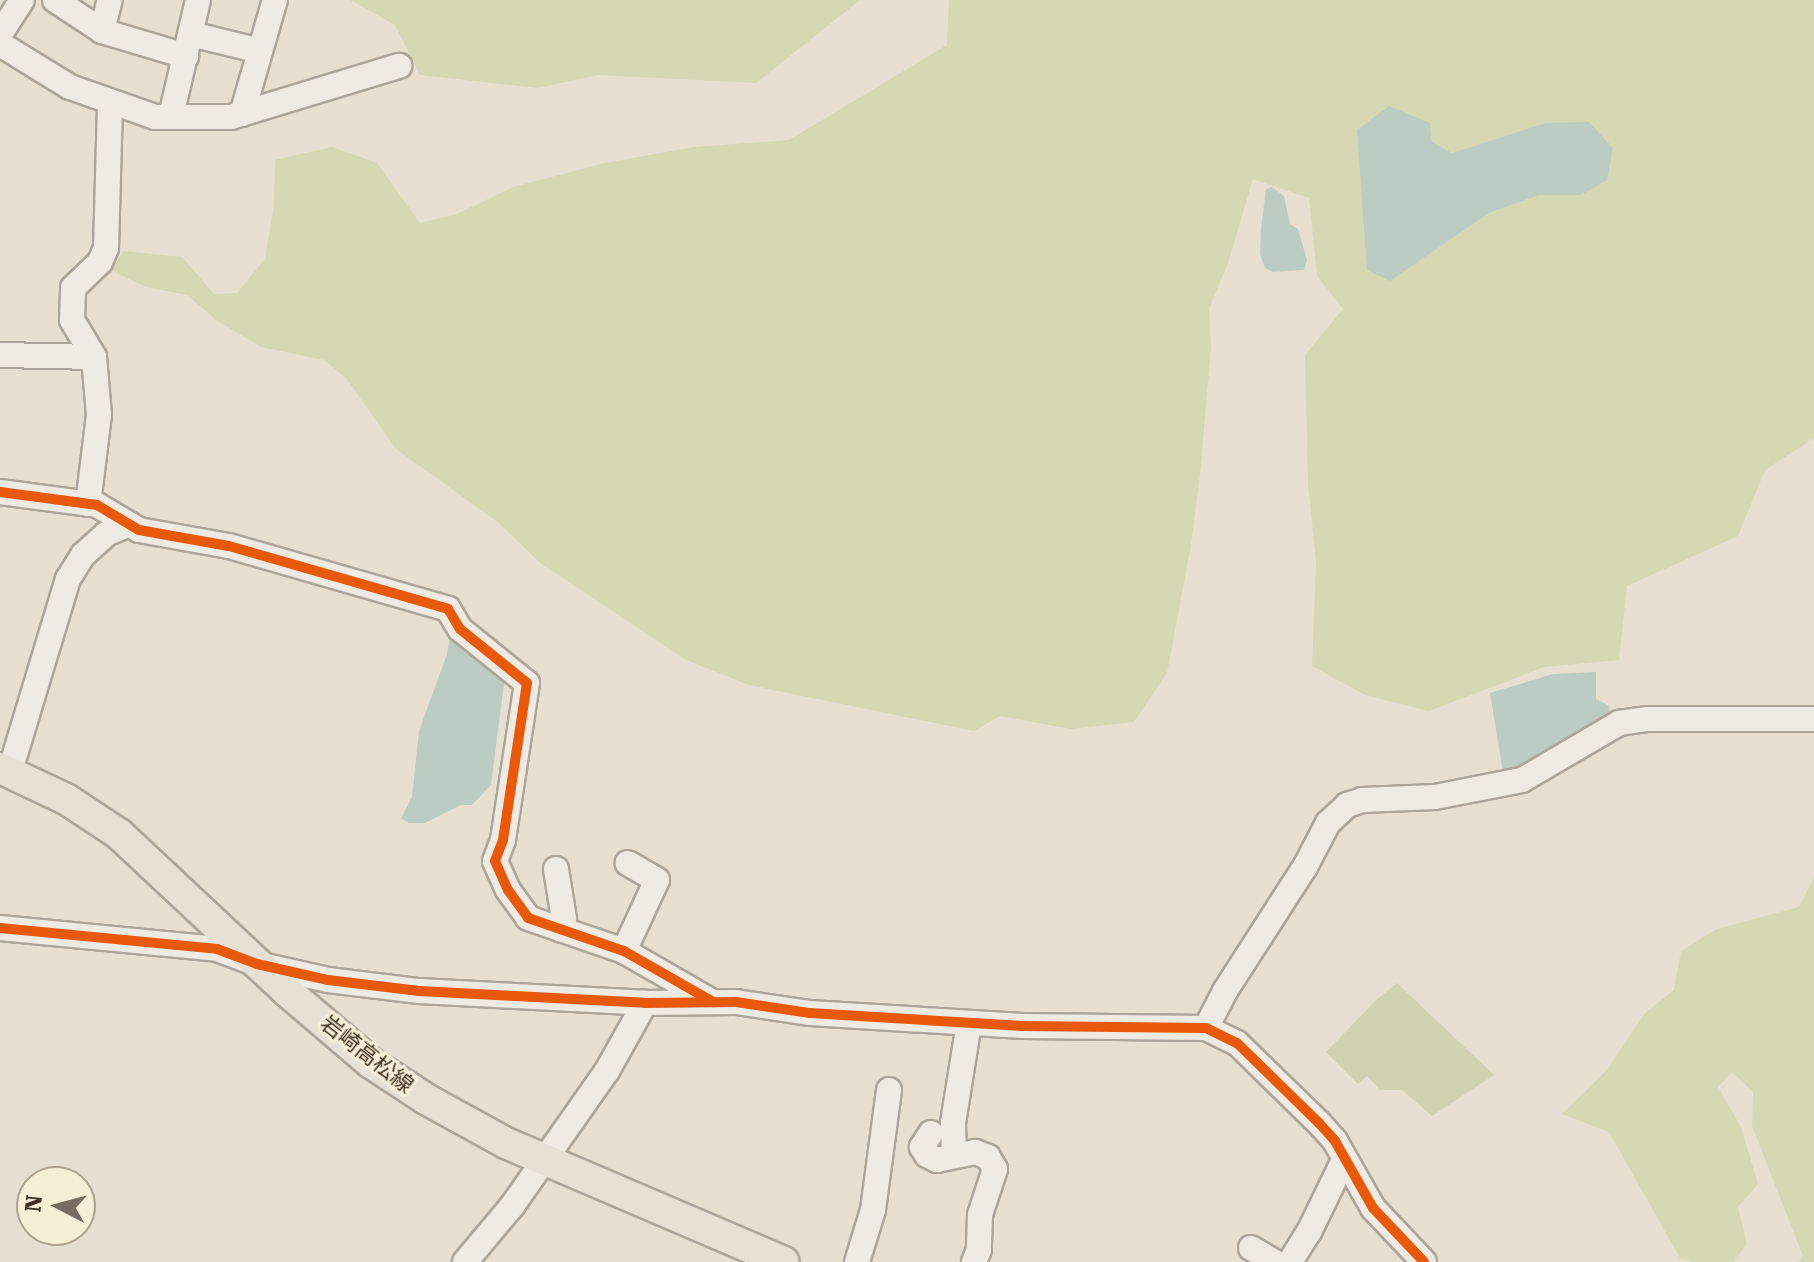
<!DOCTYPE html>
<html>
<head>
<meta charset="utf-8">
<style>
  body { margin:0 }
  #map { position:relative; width:1814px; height:1262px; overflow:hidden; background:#e7e0d1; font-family:"Roboto Serif","Noto Sans JP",serif }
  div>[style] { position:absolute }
  .green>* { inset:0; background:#d6d7b3 }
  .cemetery>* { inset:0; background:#d1d1b3 }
  .water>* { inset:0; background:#bcccc2 }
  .roads { filter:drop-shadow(2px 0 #ada599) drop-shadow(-2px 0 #ada599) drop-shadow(0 2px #ada599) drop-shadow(0 -2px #ada599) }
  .minor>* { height:24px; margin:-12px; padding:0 12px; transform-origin:12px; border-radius:12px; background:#efebe3 }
  .major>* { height:30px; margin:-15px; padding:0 15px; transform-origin:15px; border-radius:15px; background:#e6e1d4 }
  .cycleway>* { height:10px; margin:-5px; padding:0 5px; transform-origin:5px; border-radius:5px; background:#e8590c }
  span { translate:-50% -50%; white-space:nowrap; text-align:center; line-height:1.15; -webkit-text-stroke:6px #f7eed8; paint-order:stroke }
  .street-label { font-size:22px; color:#3d2e20 }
  .north { position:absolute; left:16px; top:1166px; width:80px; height:80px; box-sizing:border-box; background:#f7eed8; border:2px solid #ada18e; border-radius:50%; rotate:276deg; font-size:22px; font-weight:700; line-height:32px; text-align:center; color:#3d2e20 }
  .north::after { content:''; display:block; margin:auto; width:28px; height:36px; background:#786c5e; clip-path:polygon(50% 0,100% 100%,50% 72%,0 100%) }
</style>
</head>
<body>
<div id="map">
  <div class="green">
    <div style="clip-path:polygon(350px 0,860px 0,756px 83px,599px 75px,537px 88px,420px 75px,395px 25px)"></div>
    <div style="clip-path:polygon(evenodd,949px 0,1814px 0,1814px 438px,1765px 470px,1738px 536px,1627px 586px,1619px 660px,1544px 667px,1429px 711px,1365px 695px,1312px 666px,1316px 563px,1308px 483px,1305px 355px,1343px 309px,1317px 276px,1309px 198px,1253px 179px,1228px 263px,1209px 309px,1211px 348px,1200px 475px,1191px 545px,1167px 673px,1134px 722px,1071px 729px,1000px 716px,974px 731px,749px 685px,684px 659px,540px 563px,499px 523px,396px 449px,346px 378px,324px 360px,261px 347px,216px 320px,187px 295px,146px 287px,110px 270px,124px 251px,182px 257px,214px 294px,237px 293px,265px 259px,274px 205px,275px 160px,332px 147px,377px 163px,420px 223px,457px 214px,513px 187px,605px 163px,694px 147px,789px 140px,947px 45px,949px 0,1430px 123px,1432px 143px,1452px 153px,1545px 123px,1581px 195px,1539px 195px,1489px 213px,1390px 281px,1430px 123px)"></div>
    <div style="clip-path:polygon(1814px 877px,1814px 1262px,1798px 1262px,1803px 1256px,1752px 1126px,1753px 1092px,1732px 1072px,1718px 1087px,1741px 1127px,1758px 1184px,1738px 1207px,1747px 1244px,1733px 1262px,1692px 1262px,1680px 1258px,1609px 1132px,1562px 1114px,1607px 1070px,1645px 1013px,1674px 990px,1681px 951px,1717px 929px,1799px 907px)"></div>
  </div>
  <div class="cemetery">
    <div style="clip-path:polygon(1397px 983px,1494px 1075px,1432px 1116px,1402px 1090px,1380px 1090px,1367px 1076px,1358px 1084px,1326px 1052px,1377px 999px)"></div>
  </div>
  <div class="water">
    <div style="clip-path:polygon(1389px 106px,1430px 123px,1432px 142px,1452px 153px,1545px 123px,1589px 122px,1613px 148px,1607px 180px,1581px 195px,1539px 195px,1489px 213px,1390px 281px,1367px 270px,1357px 130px)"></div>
    <div style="clip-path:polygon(1272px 187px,1284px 196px,1290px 224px,1298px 229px,1307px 260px,1304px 270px,1273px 272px,1265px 268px,1260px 254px,1261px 229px,1266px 189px)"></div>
    <div style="clip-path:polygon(451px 630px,505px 676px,491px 785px,472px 805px,461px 805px,425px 823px,409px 823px,401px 818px,412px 797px,419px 731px,447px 654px)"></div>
    <div style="clip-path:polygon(1596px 672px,1596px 699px,1610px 706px,1607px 723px,1504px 779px,1490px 693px,1553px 674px)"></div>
  </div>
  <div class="roads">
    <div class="minor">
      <div style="left:55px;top:0;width:56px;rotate:33.4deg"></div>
      <div style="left:102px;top:31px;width:88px;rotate:16.6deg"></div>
      <div style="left:102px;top:31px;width:32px;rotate:-76deg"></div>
      <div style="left:0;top:34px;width:40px;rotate:-57.1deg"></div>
      <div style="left:191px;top:34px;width:71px;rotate:13.8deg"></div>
      <div style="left:0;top:44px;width:82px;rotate:31.6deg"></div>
      <div style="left:70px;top:87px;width:90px;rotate:19.4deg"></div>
      <div style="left:155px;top:117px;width:76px"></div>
      <div style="left:231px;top:117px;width:176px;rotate:-16.9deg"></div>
      <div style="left:242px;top:114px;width:119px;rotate:-73.9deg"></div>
      <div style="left:171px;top:116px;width:119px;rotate:-76.9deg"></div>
      <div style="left:0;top:355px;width:94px;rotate:1.2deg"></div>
      <div style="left:0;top:492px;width:98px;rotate:7.6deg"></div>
      <div style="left:97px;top:505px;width:49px;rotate:30.8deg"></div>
      <div style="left:139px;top:530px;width:91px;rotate:10.1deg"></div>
      <div style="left:229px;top:546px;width:228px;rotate:16deg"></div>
      <div style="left:448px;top:609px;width:23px;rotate:59deg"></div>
      <div style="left:460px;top:629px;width:86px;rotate:38.9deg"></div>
      <div style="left:527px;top:683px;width:159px;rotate:98.7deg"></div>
      <div style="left:503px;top:840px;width:22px;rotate:111deg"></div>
      <div style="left:495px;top:861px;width:32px;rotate:66deg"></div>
      <div style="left:508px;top:890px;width:34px;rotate:54deg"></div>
      <div style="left:528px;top:918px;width:102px;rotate:19deg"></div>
      <div style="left:624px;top:951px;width:100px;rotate:29.9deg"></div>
      <div style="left:88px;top:504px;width:90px;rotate:-83deg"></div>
      <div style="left:99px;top:415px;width:58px;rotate:-94.9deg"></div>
      <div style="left:94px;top:357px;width:43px;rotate:-120.7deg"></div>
      <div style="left:72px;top:320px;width:32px;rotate:-88deg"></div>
      <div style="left:73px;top:288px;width:37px;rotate:-44deg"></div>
      <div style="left:100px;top:262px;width:15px;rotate:-67deg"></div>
      <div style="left:106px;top:248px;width:145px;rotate:-88.4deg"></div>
      <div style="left:10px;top:771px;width:201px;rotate:-73.2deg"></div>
      <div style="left:68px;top:579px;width:28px;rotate:-58deg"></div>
      <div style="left:83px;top:555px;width:31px;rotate:-42deg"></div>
      <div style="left:106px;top:534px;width:25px;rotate:-23deg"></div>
      <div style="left:556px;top:869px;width:51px;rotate:80.9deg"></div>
      <div style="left:564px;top:919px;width:11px;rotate:105deg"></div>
      <div style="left:0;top:928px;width:218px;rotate:5.5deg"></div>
      <div style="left:217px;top:949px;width:43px;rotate:20.6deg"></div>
      <div style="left:257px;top:964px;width:73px;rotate:12.7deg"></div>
      <div style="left:328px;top:980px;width:92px;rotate:6.9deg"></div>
      <div style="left:419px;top:991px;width:226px;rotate:3deg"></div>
      <div style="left:645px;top:1003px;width:91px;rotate:-0.6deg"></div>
      <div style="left:736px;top:1002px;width:75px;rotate:8.5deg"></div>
      <div style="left:810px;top:1013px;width:213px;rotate:3.5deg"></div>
      <div style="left:1023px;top:1026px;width:183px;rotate:0.6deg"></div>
      <div style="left:1206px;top:1028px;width:34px;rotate:26deg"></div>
      <div style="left:1237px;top:1043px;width:115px;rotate:44.3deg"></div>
      <div style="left:1319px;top:1123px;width:24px;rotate:48deg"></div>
      <div style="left:1335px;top:1141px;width:77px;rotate:60.4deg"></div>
      <div style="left:1373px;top:1208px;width:74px;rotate:46.6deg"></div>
      <div style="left:624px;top:951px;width:78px;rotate:-65.1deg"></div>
      <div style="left:657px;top:880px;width:34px;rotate:-150deg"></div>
      <div style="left:1206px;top:1028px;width:42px;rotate:-62.8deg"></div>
      <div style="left:1225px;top:991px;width:148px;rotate:-57.2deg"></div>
      <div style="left:1305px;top:867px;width:50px;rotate:-62.4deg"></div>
      <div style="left:1328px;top:823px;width:26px;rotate:-43deg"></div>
      <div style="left:1347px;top:805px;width:16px;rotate:-18deg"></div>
      <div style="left:1362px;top:800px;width:73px;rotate:-2.4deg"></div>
      <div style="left:1435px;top:797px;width:89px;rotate:-11.1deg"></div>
      <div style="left:1522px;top:780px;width:113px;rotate:-30.4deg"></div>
      <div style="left:1619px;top:723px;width:29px;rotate:-8deg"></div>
      <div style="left:1648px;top:719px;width:166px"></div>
      <div style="left:931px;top:1133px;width:17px;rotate:123deg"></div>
      <div style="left:922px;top:1147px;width:9px;rotate:58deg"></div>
      <div style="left:927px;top:1155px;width:11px;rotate:27deg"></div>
      <div style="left:937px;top:1160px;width:39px;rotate:-12deg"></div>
      <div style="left:975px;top:1152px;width:14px;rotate:21deg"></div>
      <div style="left:988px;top:1157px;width:14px;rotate:60deg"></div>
      <div style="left:995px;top:1169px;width:48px;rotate:108.1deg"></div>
      <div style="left:980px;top:1215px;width:35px;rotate:92deg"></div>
      <div style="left:979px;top:1250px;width:13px;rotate:113deg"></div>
      <div style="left:954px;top:1154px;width:31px;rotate:-92deg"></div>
      <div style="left:953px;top:1123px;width:101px;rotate:-80.9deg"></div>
      <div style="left:1251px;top:1248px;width:27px;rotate:31deg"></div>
      <div style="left:465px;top:1262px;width:73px;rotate:-50deg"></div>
      <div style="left:512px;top:1206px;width:165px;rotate:-54.9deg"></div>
      <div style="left:607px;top:1071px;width:78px;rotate:-60.8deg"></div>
      <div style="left:857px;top:1262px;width:54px;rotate:-72.9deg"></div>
      <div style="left:873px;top:1210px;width:121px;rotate:-82.4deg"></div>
      <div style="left:1290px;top:1262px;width:36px;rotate:-58deg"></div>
      <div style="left:1309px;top:1232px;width:80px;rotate:-64.1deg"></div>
    </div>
    <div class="major">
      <div style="left:0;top:768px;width:73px;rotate:25.2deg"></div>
      <div style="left:66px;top:799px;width:64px;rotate:33.4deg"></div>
      <div style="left:119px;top:834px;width:231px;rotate:43.1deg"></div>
      <div style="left:288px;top:992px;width:109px;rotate:40.5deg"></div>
      <div style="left:371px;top:1063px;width:66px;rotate:33.2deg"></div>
      <div style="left:426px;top:1099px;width:91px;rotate:28.8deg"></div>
      <div style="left:506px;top:1143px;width:302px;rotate:23.2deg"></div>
    </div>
  </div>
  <div class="cycleway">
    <div style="left:0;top:492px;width:98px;rotate:7.6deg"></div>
    <div style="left:97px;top:505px;width:49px;rotate:30.8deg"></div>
    <div style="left:139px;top:530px;width:91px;rotate:10.1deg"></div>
    <div style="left:229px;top:546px;width:228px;rotate:16deg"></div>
    <div style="left:448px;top:609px;width:23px;rotate:59deg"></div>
    <div style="left:460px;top:629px;width:86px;rotate:38.9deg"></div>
    <div style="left:527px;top:683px;width:159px;rotate:98.7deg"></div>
    <div style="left:503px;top:840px;width:22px;rotate:111deg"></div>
    <div style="left:495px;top:861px;width:32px;rotate:66deg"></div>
    <div style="left:508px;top:890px;width:34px;rotate:54deg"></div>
    <div style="left:528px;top:918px;width:102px;rotate:19deg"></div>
    <div style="left:624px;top:951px;width:103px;rotate:29.8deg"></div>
    <div style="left:0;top:928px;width:218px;rotate:5.5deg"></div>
    <div style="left:217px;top:949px;width:43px;rotate:20.6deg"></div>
    <div style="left:257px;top:964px;width:73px;rotate:12.7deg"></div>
    <div style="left:328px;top:980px;width:92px;rotate:6.9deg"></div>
    <div style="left:419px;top:991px;width:226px;rotate:3deg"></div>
    <div style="left:645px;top:1003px;width:91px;rotate:-0.6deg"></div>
    <div style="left:736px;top:1002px;width:75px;rotate:8.5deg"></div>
    <div style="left:810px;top:1013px;width:213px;rotate:3.5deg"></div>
    <div style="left:1023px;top:1026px;width:183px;rotate:0.6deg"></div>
    <div style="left:1206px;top:1028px;width:34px;rotate:26deg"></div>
    <div style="left:1237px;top:1043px;width:115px;rotate:44.3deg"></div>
    <div style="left:1319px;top:1123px;width:24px;rotate:48deg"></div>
    <div style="left:1335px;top:1141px;width:77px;rotate:60.4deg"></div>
    <div style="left:1373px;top:1208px;width:74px;rotate:46.6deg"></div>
  </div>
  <div class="street-label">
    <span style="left:367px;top:1054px;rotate:38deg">岩崎高松線</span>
  </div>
  <div class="north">N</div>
</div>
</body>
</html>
